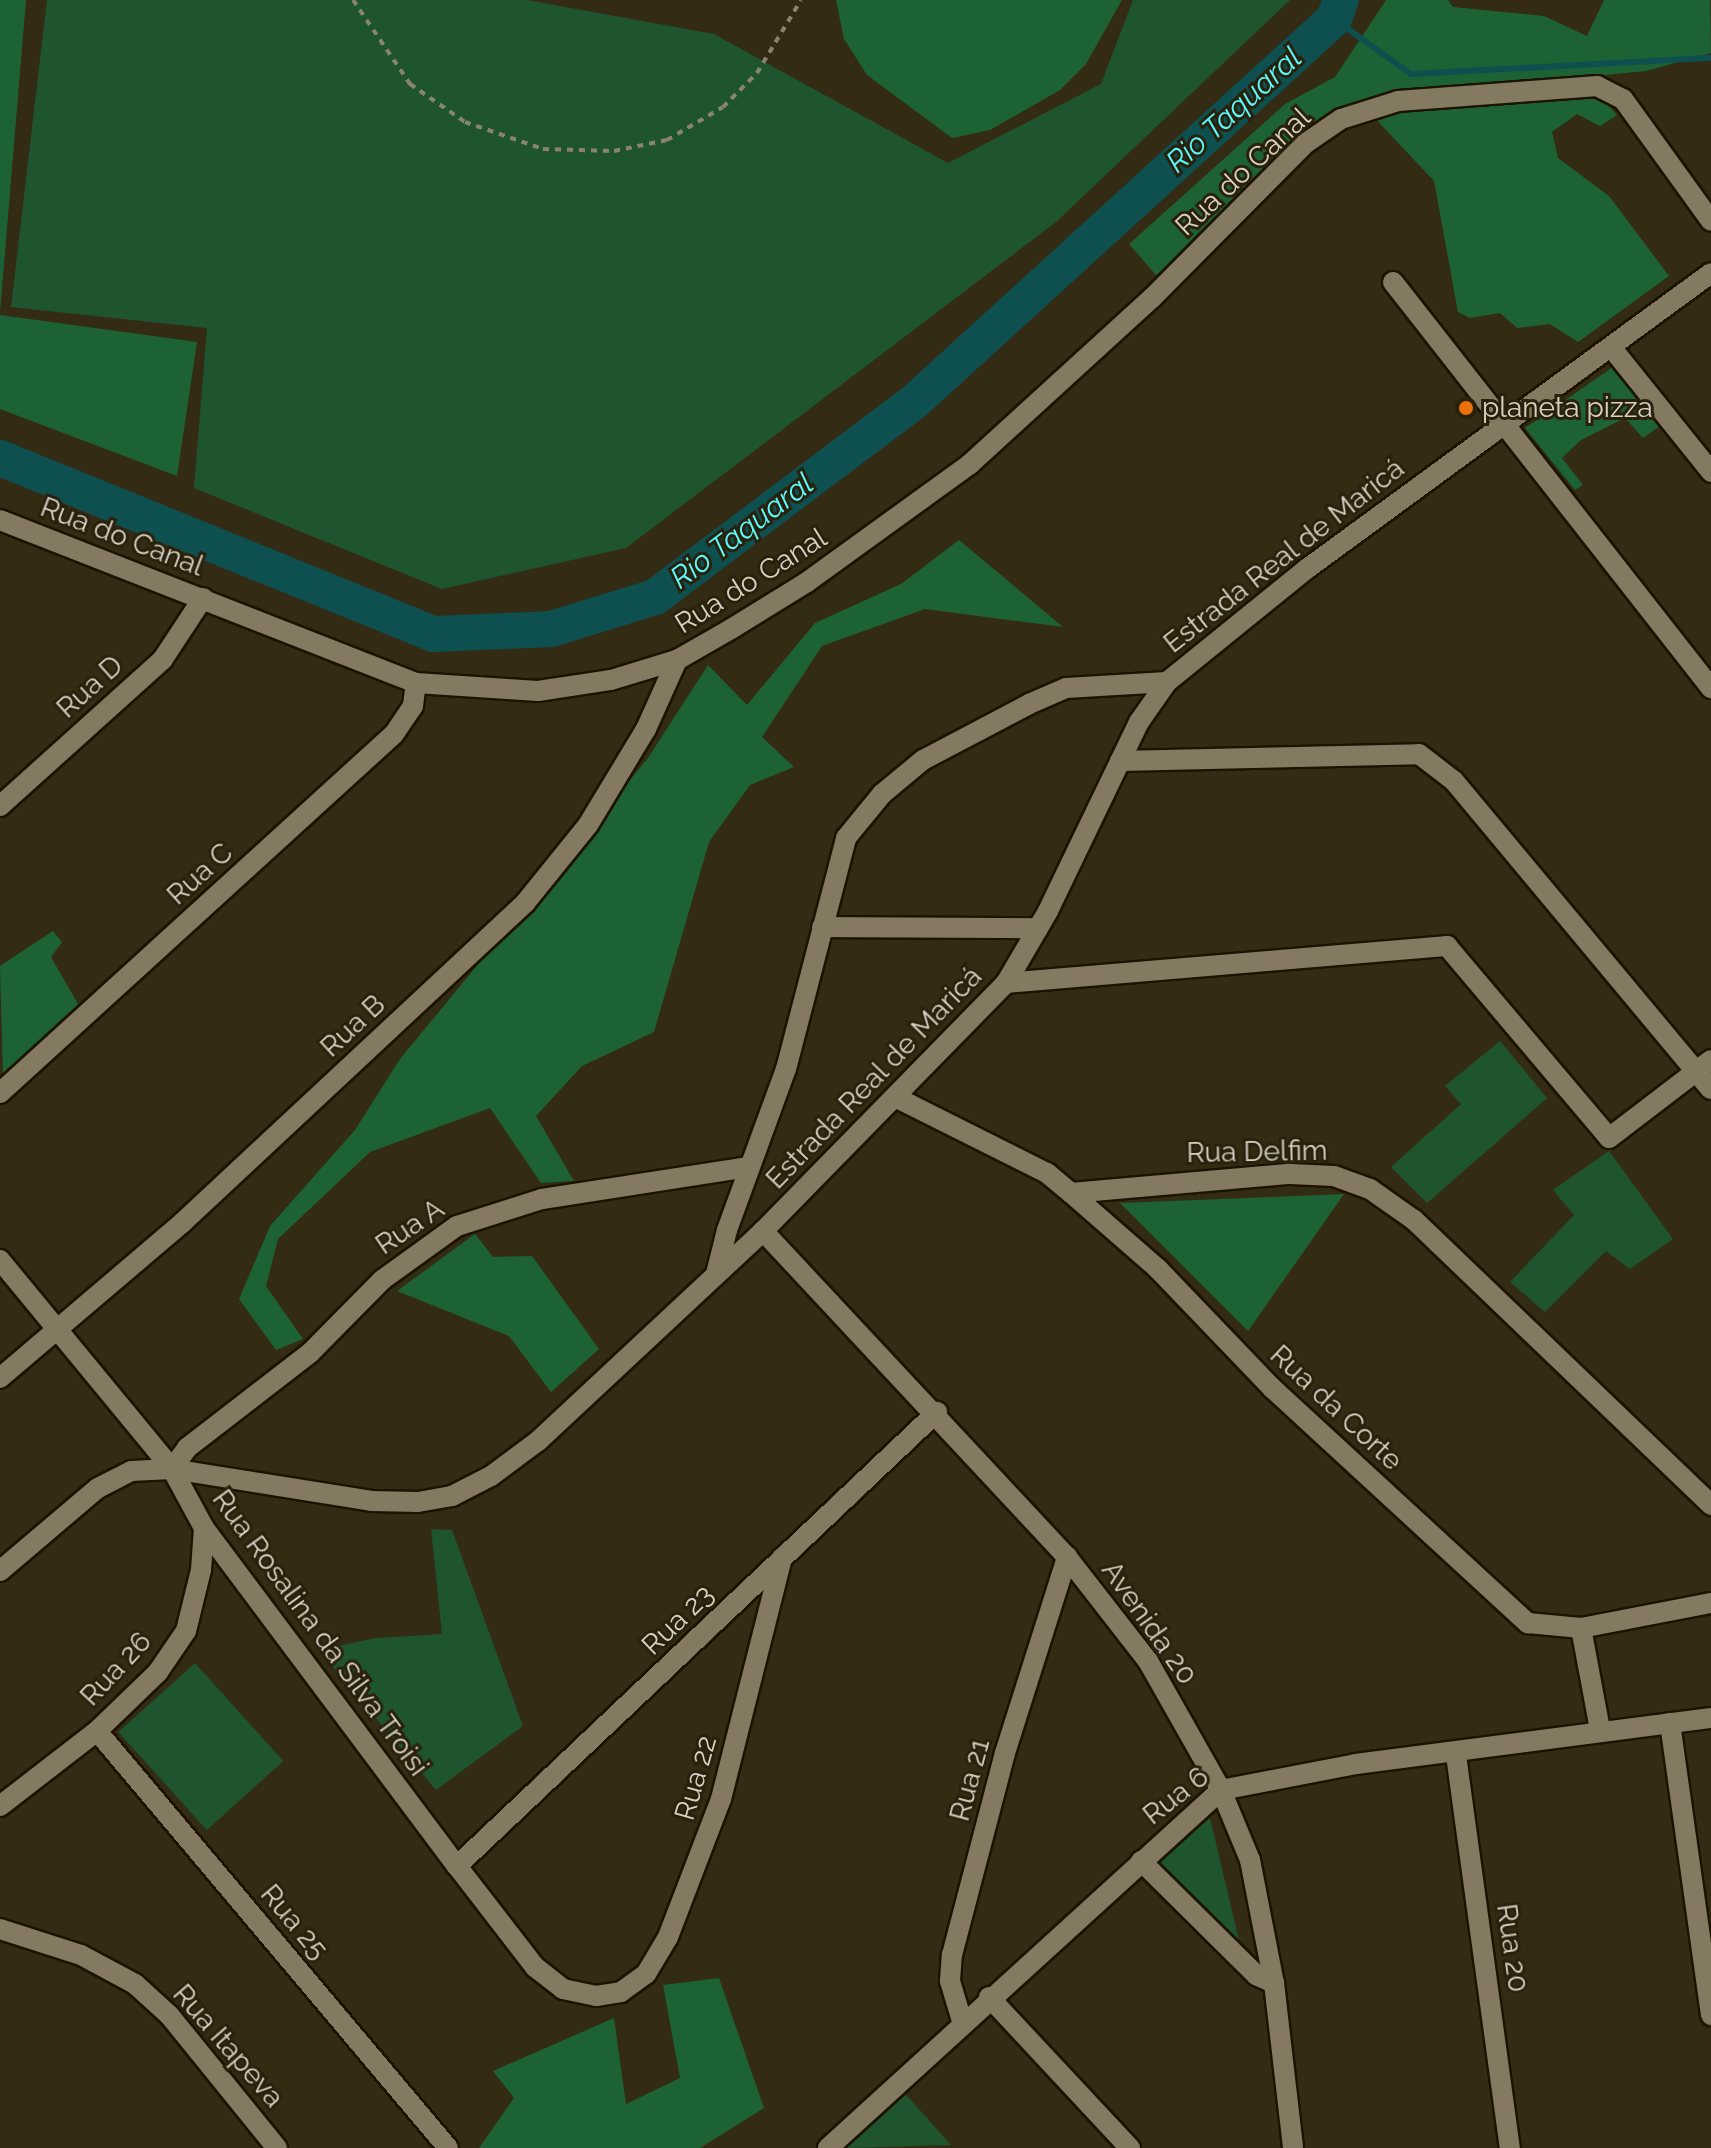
<!DOCTYPE html>
<html>
<head>
<meta charset="utf-8">
<style>
  body { margin:0 }
  #map { position:relative; width:1711px; height:2148px; overflow:hidden; background:#342b15; font-family:Raleway,sans-serif }
  div>[style] { position:absolute }
  .green>* { inset:0; background:#1e552f; transform-origin:0 0 }
  .forest>* { inset:0; background:#1d6234 }
  .stream>* { height:6px; margin:-3px; padding:0 3px; transform-origin:3px; border-radius:3px; background:#0e4f50 }
  .river>* { height:36px; margin:-18px; padding:0 18px; transform-origin:18px; border-radius:18px; background:#0e4f50 }
  .path>* { height:4px; margin-top:-2px; transform-origin:0; background:repeating-linear-gradient(90deg,#8a8372 0 6px,transparent 0 12px) }
  .roads { filter:drop-shadow(2px 0 #1c1301) drop-shadow(-2px 0 #1c1301) drop-shadow(0 2px #1c1301) drop-shadow(0 -2px #1c1301) }
  .street>* { height:20px; margin:-10px; padding:0 10px; transform-origin:10px; border-radius:10px; background:#847a62 }
  .secondary>* { height:20px; margin:-10px; padding:0 10px; transform-origin:10px; border-radius:10px; background:#847a62 }
  .dots>* { width:22px; height:22px; translate:-50% -50%; box-sizing:border-box; border:4px solid #2a210c; border-radius:50% }
  span { translate:-50% -50%; white-space:nowrap; text-align:center; line-height:1.15; -webkit-text-stroke:6px #2a210c; paint-order:stroke }
  .street-label { font-size:28px; color:#d7d1c4 }
  .poi-label { font-size:28px; color:#d7d1c4 }
  .left { translate:0 -50%; text-align:left }
  .water-label { font-size:30px; color:#58f9fc; font-style:italic }
</style>
</head>
<body>
<div id="map">
  <div class="green">
    <div style="clip-path:polygon(47px 0,527px 0,714px 34px,948px 163px,1101px 84px,1133px 0,1290px 0,1056px 222px,626px 548px,442px 589px,194px 488px,207px 328px,11px 307px)"></div>
    <div style="clip-path:polygon(1500px 1041px,1547px 1098px,1427px 1203px,1391px 1167px,1461px 1104px,1445px 1086px)"></div>
    <div style="clip-path:polygon(1609px 1151px,1673px 1239px,1630px 1269px,1606px 1251px,1545px 1312px,1510px 1282px,1574px 1215px,1553px 1190px)"></div>
    <div style="clip-path:polygon(431px 1529px,452px 1530px,523px 1726px,436px 1790px,319px 1650px,376px 1638px,442px 1634px)"></div>
    <div style="left:195px;top:1663px;width:132px;height:103px;rotate:48deg"></div>
    <div style="clip-path:polygon(1210px 1818px,1241px 1949px,1157px 1862px)"></div>
    <div style="clip-path:polygon(901px 2089px,951px 2145px,848px 2148px,845px 2146px)"></div>
  </div>
  <div class="forest">
    <div style="clip-path:polygon(0 0,26px 0,0 312px)"></div>
    <div style="clip-path:polygon(836px 0,1122px 0,1086px 64px,1060px 90px,990px 130px,952px 138px,867px 75px,844px 39px)"></div>
    <div style="clip-path:polygon(1386px 0,1448px 0,1453px 7px,1544px 16px,1587px 36px,1604px 0,1710px 0,1711px 53px,1646px 71px,1384px 96px,1319px 123px,1170px 271px,1156px 275px,1129px 244px,1285px 104px,1335px 77px)"></div>
    <div style="clip-path:polygon(1581px 94px,1604px 101px,1617px 115px,1600px 126px,1577px 114px,1552px 132px,1558px 158px,1609px 196px,1669px 276px,1578px 342px,1550px 324px,1517px 328px,1500px 313px,1470px 318px,1458px 312px,1434px 181px,1372px 115px,1443px 103px)"></div>
    <div style="clip-path:polygon(0 315px,197px 342px,177px 476px,0 409px)"></div>
    <div style="clip-path:polygon(1613px 367px,1660px 426px,1643px 438px,1625px 418px,1581px 440px,1562px 458px,1583px 485px,1575px 490px,1525px 428px)"></div>
    <div style="clip-path:polygon(959px 540px,1063px 627px,925px 609px,822px 646px,762px 737px,794px 767px,750px 785px,709px 842px,654px 1032px,582px 1066px,536px 1116px,574px 1181px,541px 1183px,490px 1108px,370px 1152px,278px 1239px,266px 1286px,303px 1339px,276px 1350px,239px 1299px,270px 1226px,355px 1130px,400px 1059px,648px 758px,708px 665px,747px 705px,815px 623px,901px 584px)"></div>
    <div style="clip-path:polygon(53px 931px,62px 942px,51px 957px,82px 1011px,3px 1078px,0 966px)"></div>
    <div style="clip-path:polygon(1344px 1194px,1248px 1331px,1120px 1203px)"></div>
    <div style="clip-path:polygon(475px 1234px,493px 1257px,532px 1256px,599px 1349px,551px 1392px,509px 1336px,397px 1291px)"></div>
    <div style="clip-path:polygon(719px 1978px,764px 2108px,700px 2148px,479px 2148px,514px 2098px,493px 2071px,614px 2018px,626px 2104px,680px 2078px,663px 1985px)"></div>
  </div>
  <div class="stream">
    <div style="left:1334px;top:19px;width:95px;rotate:35.5deg"></div>
    <div style="left:1411px;top:74px;width:300px;rotate:-3.1deg"></div>
  </div>
  <div class="river">
    <div style="left:0;top:458px;width:468px;rotate:22.1deg"></div>
    <div style="left:434px;top:634px;width:117px;rotate:-2.4deg"></div>
    <div style="left:551px;top:629px;width:109px;rotate:-17.1deg"></div>
    <div style="left:655px;top:597px;width:326px;rotate:-37deg"></div>
    <div style="left:915px;top:401px;width:567px;rotate:-42.36deg"></div>
    <div style="left:1334px;top:19px;width:20px;rotate:-70deg"></div>
  </div>
  <div class="path">
    <div style="left:353px;top:0;width:102px;rotate:55.8deg"></div>
    <div style="left:410px;top:84px;width:67px;rotate:34.6deg"></div>
    <div style="left:465px;top:122px;width:83px;rotate:19.1deg"></div>
    <div style="left:543px;top:149px;width:71px;rotate:1.6deg"></div>
    <div style="left:614px;top:151px;width:54px;rotate:-11.7deg"></div>
    <div style="left:667px;top:140px;width:65px;rotate:-30.5deg"></div>
    <div style="left:723px;top:107px;width:48px;rotate:-45deg"></div>
    <div style="left:757px;top:73px;width:85px;rotate:-58.9deg"></div>
  </div>
  <div class="roads">
    <div class="street">
      <div style="left:1393px;top:282px;width:516px;rotate:51.93deg"></div>
      <div style="left:1611px;top:347px;width:160px;rotate:51.3deg"></div>
      <div style="left:0;top:520px;width:447px;rotate:21.4deg"></div>
      <div style="left:416px;top:683px;width:122px;rotate:3.8deg"></div>
      <div style="left:538px;top:691px;width:74px;rotate:-8.6deg"></div>
      <div style="left:611px;top:680px;width:69px;rotate:-16.9deg"></div>
      <div style="left:677px;top:660px;width:62px;rotate:-29.9deg"></div>
      <div style="left:731px;top:629px;width:89px;rotate:-31.7deg"></div>
      <div style="left:807px;top:582px;width:201px;rotate:-35.9deg"></div>
      <div style="left:970px;top:464px;width:246px;rotate:-42.4deg"></div>
      <div style="left:1152px;top:298px;width:218px;rotate:-45.2deg"></div>
      <div style="left:1306px;top:143px;width:42px;rotate:-34.4deg"></div>
      <div style="left:1341px;top:119px;width:60px;rotate:-17.5deg"></div>
      <div style="left:1398px;top:101px;width:200px;rotate:-4.3deg"></div>
      <div style="left:1597px;top:86px;width:29px;rotate:27deg"></div>
      <div style="left:1623px;top:99px;width:150px;rotate:54.2deg"></div>
      <div style="left:1120px;top:761px;width:299px;rotate:-1.3deg"></div>
      <div style="left:1419px;top:754px;width:44px;rotate:37.6deg"></div>
      <div style="left:1454px;top:781px;width:401px;rotate:50.2deg"></div>
      <div style="left:0;top:806px;width:219px;rotate:-42deg"></div>
      <div style="left:163px;top:659px;width:73px;rotate:-56.7deg"></div>
      <div style="left:822px;top:927px;width:216px;rotate:0.3deg"></div>
      <div style="left:1006px;top:983px;width:443px;rotate:-4.8deg"></div>
      <div style="left:1447px;top:946px;width:251px;rotate:49.8deg"></div>
      <div style="left:1609px;top:1138px;width:128px;rotate:-37.4deg"></div>
      <div style="left:0;top:1093px;width:533px;rotate:-42.34deg"></div>
      <div style="left:394px;top:734px;width:34px;rotate:-56deg"></div>
      <div style="left:413px;top:706px;width:23px;rotate:-83deg"></div>
      <div style="left:895px;top:1097px;width:170px;rotate:26.6deg"></div>
      <div style="left:1047px;top:1173px;width:31px;rotate:40deg"></div>
      <div style="left:1071px;top:1193px;width:220px;rotate:-5deg"></div>
      <div style="left:1290px;top:1174px;width:44px;rotate:2.6deg"></div>
      <div style="left:1334px;top:1176px;width:38px;rotate:20deg"></div>
      <div style="left:1370px;top:1189px;width:54px;rotate:35.2deg"></div>
      <div style="left:1414px;top:1220px;width:412px;rotate:43.8deg"></div>
      <div style="left:1071px;top:1193px;width:116px;rotate:41.1deg"></div>
      <div style="left:1158px;top:1269px;width:165px;rotate:46.2deg"></div>
      <div style="left:1272px;top:1388px;width:348px;rotate:42.6deg"></div>
      <div style="left:1528px;top:1623px;width:53px;rotate:5.4deg"></div>
      <div style="left:1581px;top:1628px;width:132px;rotate:-10.9deg"></div>
      <div style="left:763px;top:1231px;width:446px;rotate:47deg"></div>
      <div style="left:1067px;top:1557px;width:132px;rotate:52.1deg"></div>
      <div style="left:1148px;top:1661px;width:148px;rotate:60.5deg"></div>
      <div style="left:1221px;top:1790px;width:76px;rotate:67.5deg"></div>
      <div style="left:1250px;top:1860px;width:125px;rotate:79deg"></div>
      <div style="left:1274px;top:1983px;width:166px;rotate:83.4deg"></div>
      <div style="left:0;top:1260px;width:271px;rotate:50.5deg"></div>
      <div style="left:172px;top:1469px;width:67px;rotate:61.5deg"></div>
      <div style="left:204px;top:1528px;width:422px;rotate:53.2deg"></div>
      <div style="left:457px;top:1866px;width:128px;rotate:52.3deg"></div>
      <div style="left:535px;top:1967px;width:36px;rotate:38deg"></div>
      <div style="left:563px;top:1989px;width:34px;rotate:12deg"></div>
      <div style="left:596px;top:1996px;width:25px;rotate:-9deg"></div>
      <div style="left:621px;top:1992px;width:31px;rotate:-36deg"></div>
      <div style="left:646px;top:1974px;width:43px;rotate:-59.3deg"></div>
      <div style="left:668px;top:1937px;width:148px;rotate:-69deg"></div>
      <div style="left:721px;top:1799px;width:249px;rotate:-75.8deg"></div>
      <div style="left:716px;top:1274px;width:45px;rotate:-76deg"></div>
      <div style="left:727px;top:1230px;width:171px;rotate:-69.9deg"></div>
      <div style="left:786px;top:1069px;width:239px;rotate:-75.4deg"></div>
      <div style="left:846px;top:838px;width:57px;rotate:-50.7deg"></div>
      <div style="left:882px;top:794px;width:53px;rotate:-39.7deg"></div>
      <div style="left:923px;top:760px;width:120px;rotate:-27.8deg"></div>
      <div style="left:1029px;top:704px;width:40px;rotate:-23.4deg"></div>
      <div style="left:1066px;top:688px;width:101px;rotate:-3.4deg"></div>
      <div style="left:0;top:1378px;width:240px;rotate:-40.4deg"></div>
      <div style="left:183px;top:1222px;width:468px;rotate:-43deg"></div>
      <div style="left:525px;top:903px;width:100px;rotate:-51.1deg"></div>
      <div style="left:588px;top:825px;width:112px;rotate:-58.9deg"></div>
      <div style="left:646px;top:729px;width:76px;rotate:-65.8deg"></div>
      <div style="left:172px;top:1469px;width:26px;rotate:-54deg"></div>
      <div style="left:187px;top:1448px;width:155px;rotate:-37.7deg"></div>
      <div style="left:310px;top:1353px;width:103px;rotate:-45.4deg"></div>
      <div style="left:382px;top:1280px;width:92px;rotate:-35.8deg"></div>
      <div style="left:457px;top:1226px;width:89px;rotate:-17.6deg"></div>
      <div style="left:542px;top:1199px;width:208px;rotate:-8.8deg"></div>
      <div style="left:1581px;top:1628px;width:104px;rotate:79.4deg"></div>
      <div style="left:1670px;top:1723px;width:295px;rotate:82deg"></div>
      <div style="left:97px;top:1731px;width:545px;rotate:49.91deg"></div>
      <div style="left:1456px;top:1755px;width:397px;rotate:82.2deg"></div>
      <div style="left:0;top:1806px;width:123px;rotate:-37.7deg"></div>
      <div style="left:97px;top:1731px;width:85px;rotate:-44deg"></div>
      <div style="left:158px;top:1672px;width:50px;rotate:-55.7deg"></div>
      <div style="left:186px;top:1631px;width:63px;rotate:-76.2deg"></div>
      <div style="left:201px;top:1570px;width:42px;rotate:-85.9deg"></div>
      <div style="left:1141px;top:1861px;width:162px;rotate:44.7deg"></div>
      <div style="left:1256px;top:1975px;width:20px;rotate:24deg"></div>
      <div style="left:457px;top:1866px;width:661px;rotate:-43.41deg"></div>
      <div style="left:0;top:1929px;width:85px;rotate:17.8deg"></div>
      <div style="left:81px;top:1955px;width:61px;rotate:28.2deg"></div>
      <div style="left:135px;top:1984px;width:47px;rotate:42.4deg"></div>
      <div style="left:170px;top:2016px;width:170px;rotate:51deg"></div>
      <div style="left:989px;top:1997px;width:207px;rotate:47deg"></div>
      <div style="left:962px;top:2021px;width:42px;rotate:-106.7deg"></div>
      <div style="left:950px;top:1981px;width:26px;rotate:-86deg"></div>
      <div style="left:952px;top:1955px;width:209px;rotate:-75.3deg"></div>
      <div style="left:1005px;top:1753px;width:206px;rotate:-72.4deg"></div>
      <div style="left:828px;top:2148px;width:532px;rotate:-42.33deg"></div>
      <div style="left:1221px;top:1790px;width:137px;rotate:-10.9deg"></div>
      <div style="left:1356px;top:1764px;width:358px;rotate:-7.4deg"></div>
    </div>
    <div class="secondary">
      <div style="left:0;top:1571px;width:128px;rotate:-40.3deg"></div>
      <div style="left:98px;top:1488px;width:37px;rotate:-27deg"></div>
      <div style="left:131px;top:1471px;width:41px;rotate:-2.8deg"></div>
      <div style="left:172px;top:1469px;width:202px;rotate:9.1deg"></div>
      <div style="left:371px;top:1501px;width:47px;rotate:1.2deg"></div>
      <div style="left:418px;top:1502px;width:35px;rotate:-10deg"></div>
      <div style="left:452px;top:1496px;width:44px;rotate:-27.1deg"></div>
      <div style="left:491px;top:1476px;width:59px;rotate:-36.7deg"></div>
      <div style="left:538px;top:1441px;width:308px;rotate:-43deg"></div>
      <div style="left:763px;top:1231px;width:347px;rotate:-45.6deg"></div>
      <div style="left:1006px;top:983px;width:83px;rotate:-59.7deg"></div>
      <div style="left:1048px;top:911px;width:210px;rotate:-64.3deg"></div>
      <div style="left:1139px;top:722px;width:49px;rotate:-55deg"></div>
      <div style="left:1167px;top:682px;width:181px;rotate:-39deg"></div>
      <div style="left:1308px;top:568px;width:499px;rotate:-36.2deg"></div>
    </div>
  </div>
  <div class="dots">
    <div style="left:1466px;top:408px;background:#e8710a"></div>
  </div>
  <div class="street-label">
    <span style="left:1243px;top:172px;rotate:-43deg">Rua do Canal</span>
    <span style="left:122px;top:537px;rotate:21deg">Rua do Canal</span>
    <span style="left:1284px;top:556px;rotate:-38deg">Estrada Real de Maricá</span>
    <span style="left:751px;top:581px;rotate:-32deg">Rua do Canal</span>
    <span style="left:90px;top:687px;rotate:-42deg">Rua D</span>
    <span style="left:200px;top:874px;rotate:-42deg">Rua C</span>
    <span style="left:353px;top:1026px;rotate:-43deg">Rua B</span>
    <span style="left:874px;top:1078px;rotate:-46deg">Estrada Real de Maricá</span>
    <span style="left:1257px;top:1152px;rotate:-1deg">Rua Delfim</span>
    <span style="left:410px;top:1227px;rotate:-34deg">Rua A</span>
    <span style="left:1336px;top:1408px;rotate:43deg">Rua da Corte</span>
    <span style="left:678px;top:1620px;rotate:-44deg">Rua 23</span>
    <span style="left:1149px;top:1623px;rotate:55deg">Avenida 20</span>
    <span style="left:320px;top:1633px;rotate:54deg">Rua Rosalina da Silva Troisi</span>
    <span style="left:116px;top:1669px;rotate:-47deg">Rua 26</span>
    <span style="left:696px;top:1778px;rotate:-74deg">Rua 22</span>
    <span style="left:970px;top:1780px;rotate:-75deg">Rua 21</span>
    <span style="left:1176px;top:1796px;rotate:-38deg">Rua 6</span>
    <span style="left:294px;top:1922px;rotate:50deg">Rua 25</span>
    <span style="left:1512px;top:1948px;rotate:82deg">Rua 20</span>
    <span style="left:228px;top:2046px;rotate:49deg">Rua Itapeva</span>
  </div>
  <div class="poi-label">
    <span class="left" style="left:1482px;top:408px">planeta pizza</span>
  </div>
  <div class="water-label">
    <span style="left:1234px;top:110px;rotate:-42deg">Rio Taquaral</span>
    <span style="left:742px;top:531px;rotate:-37deg">Rio Taquaral</span>
  </div>
</div>
</body>
</html>
